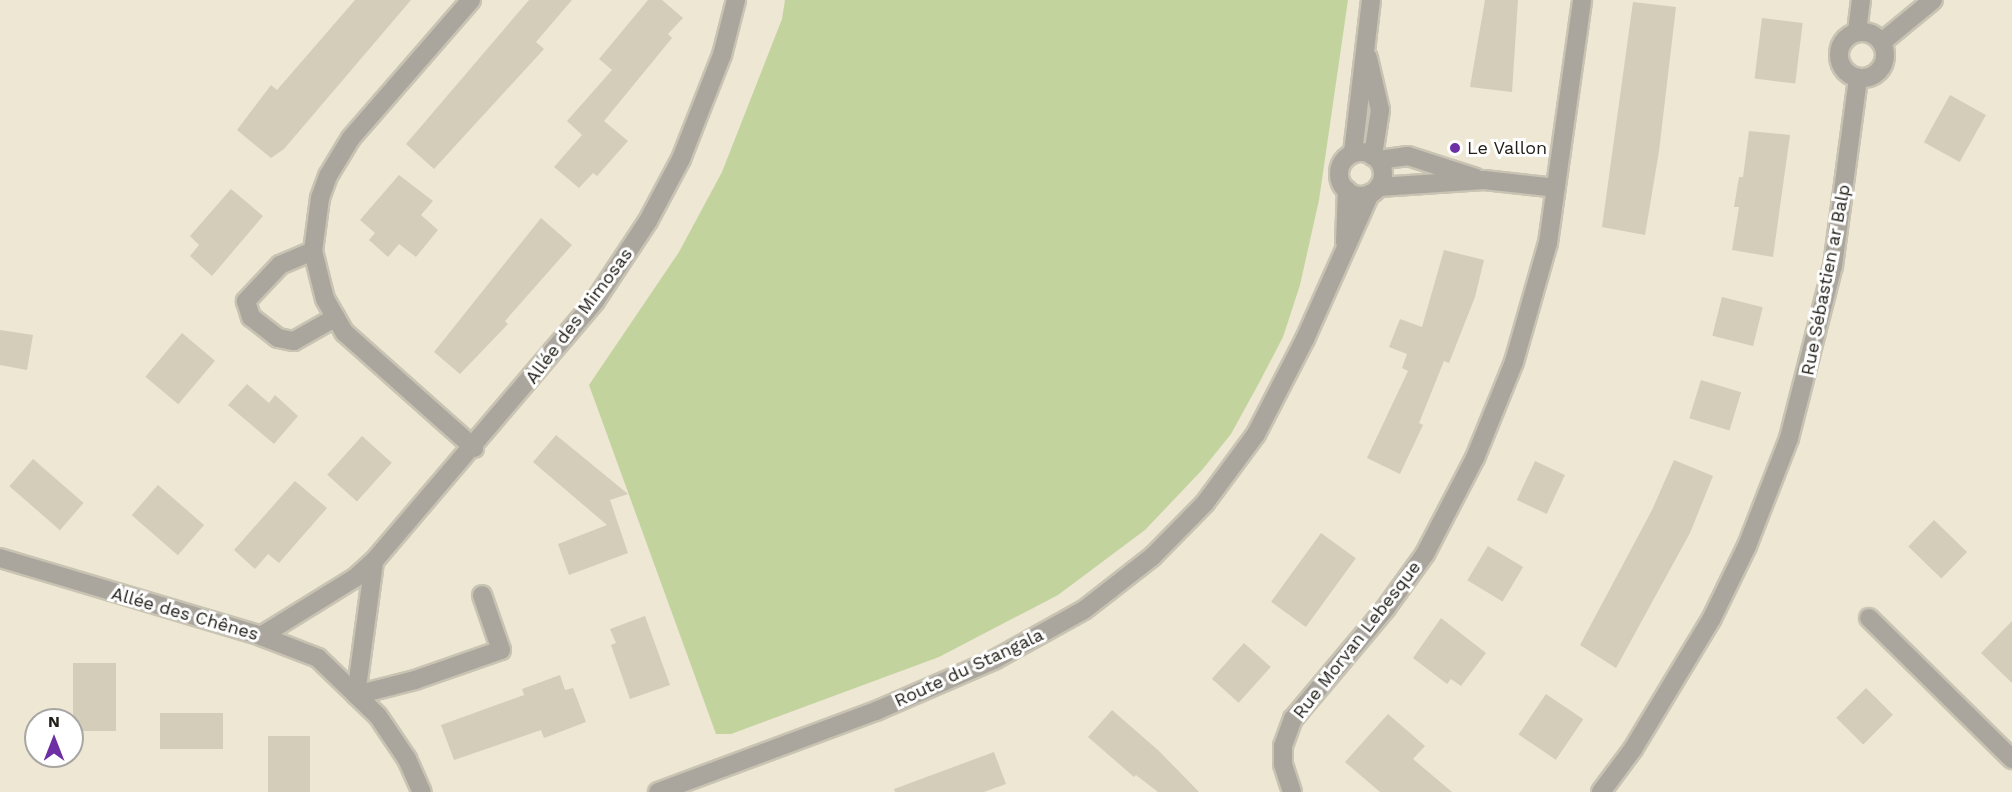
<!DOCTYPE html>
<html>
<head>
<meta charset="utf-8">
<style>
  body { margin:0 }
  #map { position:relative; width:2012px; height:792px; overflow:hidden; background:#ede7d4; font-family:"Work Sans",sans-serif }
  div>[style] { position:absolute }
  .green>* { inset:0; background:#c3d39e }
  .building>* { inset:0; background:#d3cdba; transform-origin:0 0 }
  .roads { filter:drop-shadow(2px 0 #c8c3b2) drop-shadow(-2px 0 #c8c3b2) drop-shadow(0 2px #c8c3b2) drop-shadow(0 -2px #c8c3b2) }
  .street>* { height:18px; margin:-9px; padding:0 9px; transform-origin:9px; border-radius:9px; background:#aaa69e }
  .street>.ring { margin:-9px; padding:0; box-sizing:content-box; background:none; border:18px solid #aaa69e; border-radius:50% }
  .dots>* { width:16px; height:16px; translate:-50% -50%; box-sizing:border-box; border:3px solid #fff; border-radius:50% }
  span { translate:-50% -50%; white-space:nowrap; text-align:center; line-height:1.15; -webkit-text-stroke:6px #fff; paint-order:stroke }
  .poi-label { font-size:18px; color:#222019 }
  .left { translate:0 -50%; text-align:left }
  .street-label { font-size:18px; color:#222019 }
  .north { position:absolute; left:24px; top:708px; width:60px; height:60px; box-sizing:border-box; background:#fff; border:2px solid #a7a6a3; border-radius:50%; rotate:0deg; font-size:16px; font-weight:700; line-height:24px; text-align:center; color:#222019 }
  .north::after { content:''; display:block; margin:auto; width:21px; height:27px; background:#6f2fa4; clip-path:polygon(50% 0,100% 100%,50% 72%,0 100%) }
</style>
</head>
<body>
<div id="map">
  <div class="green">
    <div style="clip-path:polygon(785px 0,1348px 0,1319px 200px,1300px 285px,1283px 337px,1259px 383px,1231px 434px,1202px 470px,1145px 530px,1058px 595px,939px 657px,731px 734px,716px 734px,589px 385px,679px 252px,722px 172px,782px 19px)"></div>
  </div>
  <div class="building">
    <div style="clip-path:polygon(355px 0,411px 0,284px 149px,271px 158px,237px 130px,271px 85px,277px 90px)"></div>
    <div style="clip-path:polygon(529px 0,572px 0,536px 42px,544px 49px,434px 169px,406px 144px)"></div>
    <div style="clip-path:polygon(648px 0,662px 0,683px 18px,668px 34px,672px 38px,604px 121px,628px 141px,597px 176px,593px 173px,579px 188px,554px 167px,582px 135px,567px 121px,612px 70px,599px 59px)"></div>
    <div style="clip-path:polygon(1485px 0,1518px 0,1512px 92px,1470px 87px)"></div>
    <div style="clip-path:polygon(1633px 2px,1676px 7px,1659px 151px,1645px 235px,1602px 227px)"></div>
    <div style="left:1762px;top:18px;width:41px;height:61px;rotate:7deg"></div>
    <div style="left:1950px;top:95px;width:41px;height:54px;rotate:29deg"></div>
    <div style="clip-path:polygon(1749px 131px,1790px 135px,1773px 257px,1732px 250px,1739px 207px,1734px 207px,1739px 177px,1743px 177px)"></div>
    <div style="clip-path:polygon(399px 175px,433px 201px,421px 215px,438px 230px,416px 257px,399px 244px,388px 257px,369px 240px,375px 233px,360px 220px)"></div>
    <div style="clip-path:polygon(231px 189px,263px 216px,212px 276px,190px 256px,199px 245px,190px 236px)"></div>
    <div style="clip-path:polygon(541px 218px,572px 245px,505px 321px,508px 324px,460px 374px,434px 352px)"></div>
    <div style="clip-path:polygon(1444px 250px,1484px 260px,1475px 297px,1449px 363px,1444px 361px,1419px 423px,1423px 425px,1400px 474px,1367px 458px,1408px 371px,1402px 368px,1407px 354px,1389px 347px,1400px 319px,1422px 327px)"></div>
    <div style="left:1722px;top:297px;width:42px;height:40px;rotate:14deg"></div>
    <div style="clip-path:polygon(0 330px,33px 335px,27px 370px,0 365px)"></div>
    <div style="left:182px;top:333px;width:43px;height:57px;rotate:40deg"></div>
    <div style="left:1701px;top:380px;width:42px;height:40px;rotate:17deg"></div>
    <div style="clip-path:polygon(247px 384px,269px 403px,275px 395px,298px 416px,274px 444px,228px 405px)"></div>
    <div style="clip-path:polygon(556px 435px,628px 494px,610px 500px,628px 553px,569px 575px,558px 544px,607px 525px,533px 462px)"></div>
    <div style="left:362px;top:436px;width:40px;height:52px;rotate:42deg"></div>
    <div style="left:33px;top:459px;width:67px;height:36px;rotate:41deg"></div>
    <div style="clip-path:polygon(1674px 460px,1713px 476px,1690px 533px,1616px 668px,1580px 645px,1652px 510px)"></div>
    <div style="left:1535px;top:461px;width:33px;height:43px;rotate:25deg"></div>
    <div style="clip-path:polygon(295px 481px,327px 508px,279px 563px,268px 554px,255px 569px,234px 550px)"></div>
    <div style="left:158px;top:485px;width:61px;height:40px;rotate:41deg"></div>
    <div style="left:1934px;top:520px;width:46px;height:37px;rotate:44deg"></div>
    <div style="left:1321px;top:533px;width:43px;height:85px;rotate:36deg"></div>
    <div style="left:1488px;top:546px;width:41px;height:40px;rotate:31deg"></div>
    <div style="clip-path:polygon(645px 616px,670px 685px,630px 699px,611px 645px,616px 643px,610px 629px)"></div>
    <div style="clip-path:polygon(1441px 618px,1486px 653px,1461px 686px,1451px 679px,1447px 684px,1413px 658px)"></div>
    <div style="clip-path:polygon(2012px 621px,2012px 683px,1981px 653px)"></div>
    <div style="left:1244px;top:643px;width:36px;height:48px;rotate:42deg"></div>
    <div style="left:116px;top:663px;width:68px;height:43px;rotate:90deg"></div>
    <div style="clip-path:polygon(560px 675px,565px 690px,573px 688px,586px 722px,544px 738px,541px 730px,454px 760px,441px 725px,524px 695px,522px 689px)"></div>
    <div style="left:1866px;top:688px;width:38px;height:42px;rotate:45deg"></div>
    <div style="left:1546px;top:694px;width:45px;height:49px;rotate:34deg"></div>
    <div style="clip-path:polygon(1112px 710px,1159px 751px,1199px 792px,1158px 792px,1136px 775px,1134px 777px,1088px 737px)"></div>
    <div style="left:223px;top:713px;width:36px;height:63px;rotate:90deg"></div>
    <div style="clip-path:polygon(1388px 714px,1425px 746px,1413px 759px,1452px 792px,1380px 792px,1345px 762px)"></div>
    <div style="left:268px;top:736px;width:42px;height:56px"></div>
    <div style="clip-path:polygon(994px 752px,1006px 784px,984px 792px,895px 792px,894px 789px)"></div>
  </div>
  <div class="roads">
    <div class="street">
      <div style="left:471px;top:0;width:183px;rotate:131deg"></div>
      <div style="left:351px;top:138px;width:44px;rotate:121.2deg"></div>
      <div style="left:328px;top:176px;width:23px;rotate:110deg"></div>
      <div style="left:320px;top:198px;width:53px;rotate:97.5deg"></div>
      <div style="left:313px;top:251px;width:49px;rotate:76deg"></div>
      <div style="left:325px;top:299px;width:39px;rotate:60deg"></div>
      <div style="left:345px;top:333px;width:173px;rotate:41.7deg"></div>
      <div class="ring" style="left:1839px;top:32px;width:28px;height:28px"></div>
      <div style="left:1857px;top:32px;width:32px;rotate:-83deg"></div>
      <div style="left:1882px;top:42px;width:66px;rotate:-39.5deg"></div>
      <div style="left:1368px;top:58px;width:53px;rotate:77deg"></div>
      <div style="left:1380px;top:110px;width:47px;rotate:98.7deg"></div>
      <div class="ring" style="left:1339px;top:152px;width:26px;height:26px"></div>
      <div style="left:1353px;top:153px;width:154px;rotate:-83.3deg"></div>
      <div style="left:1379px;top:160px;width:29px;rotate:-8deg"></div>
      <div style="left:1408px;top:156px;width:71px;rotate:17.9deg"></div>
      <div style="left:1379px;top:187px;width:105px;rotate:-3.8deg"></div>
      <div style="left:1484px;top:180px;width:72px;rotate:6.3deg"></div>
      <div style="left:1345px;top:242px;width:52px;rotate:-87.8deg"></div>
      <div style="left:313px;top:251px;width:36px;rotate:157deg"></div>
      <div style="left:280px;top:265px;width:50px;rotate:133.4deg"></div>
      <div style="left:246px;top:301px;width:17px;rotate:73deg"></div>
      <div style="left:251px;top:317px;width:34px;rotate:38deg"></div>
      <div style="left:278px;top:338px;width:16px;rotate:11deg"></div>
      <div style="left:294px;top:341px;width:48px;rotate:-29.7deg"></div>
      <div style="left:0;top:558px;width:272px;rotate:16.6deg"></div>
      <div style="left:261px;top:636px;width:61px;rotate:21.1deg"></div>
      <div style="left:318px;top:658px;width:83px;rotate:44deg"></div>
      <div style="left:378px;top:716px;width:52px;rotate:56deg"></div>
      <div style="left:407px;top:759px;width:36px;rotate:66deg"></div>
      <div style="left:1869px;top:618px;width:201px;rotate:44.6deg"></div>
      <div style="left:261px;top:636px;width:110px;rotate:-31.7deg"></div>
      <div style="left:355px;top:578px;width:25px;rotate:-42deg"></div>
      <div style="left:374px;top:561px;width:341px;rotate:-49.6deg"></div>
      <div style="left:595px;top:301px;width:96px;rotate:-56.5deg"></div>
      <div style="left:648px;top:221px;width:70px;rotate:-62deg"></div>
      <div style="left:681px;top:159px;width:112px;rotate:-68.5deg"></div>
      <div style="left:722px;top:55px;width:57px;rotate:-75.7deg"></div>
      <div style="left:356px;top:695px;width:61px;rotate:-14.3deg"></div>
      <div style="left:415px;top:680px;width:91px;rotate:-19.2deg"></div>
      <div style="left:501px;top:650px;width:58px;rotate:-109.1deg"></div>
      <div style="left:356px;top:695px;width:135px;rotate:-82.3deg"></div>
      <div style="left:658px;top:792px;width:233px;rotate:-20.4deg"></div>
      <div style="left:876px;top:711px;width:129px;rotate:-23.4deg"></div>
      <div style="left:994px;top:660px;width:103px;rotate:-29.1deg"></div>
      <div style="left:1084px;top:610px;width:88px;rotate:-38deg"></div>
      <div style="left:1153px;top:556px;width:74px;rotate:-45.5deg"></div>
      <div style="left:1205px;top:503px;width:86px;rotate:-53.5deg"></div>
      <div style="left:1256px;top:434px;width:107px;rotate:-62.7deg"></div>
      <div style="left:1305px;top:339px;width:159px;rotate:-65.9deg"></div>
      <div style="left:1292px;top:792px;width:29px;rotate:-108deg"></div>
      <div style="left:1283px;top:764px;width:18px;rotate:-90deg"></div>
      <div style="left:1283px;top:746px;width:29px;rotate:-70deg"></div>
      <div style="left:1293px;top:719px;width:145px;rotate:-50deg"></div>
      <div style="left:1386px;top:608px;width:67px;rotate:-54.2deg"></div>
      <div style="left:1425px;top:554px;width:108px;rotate:-62.5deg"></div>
      <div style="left:1475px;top:458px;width:104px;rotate:-67.9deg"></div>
      <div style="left:1514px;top:362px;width:124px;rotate:-74.1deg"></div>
      <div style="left:1548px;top:243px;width:245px;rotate:-82deg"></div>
      <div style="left:1601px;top:792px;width:54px;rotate:-53.3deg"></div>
      <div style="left:1633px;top:749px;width:153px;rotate:-58.9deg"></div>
      <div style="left:1712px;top:618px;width:80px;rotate:-64.1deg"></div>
      <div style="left:1747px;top:546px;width:116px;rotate:-68.7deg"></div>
      <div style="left:1789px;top:438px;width:178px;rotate:-75.7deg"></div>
      <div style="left:1833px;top:266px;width:190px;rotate:-82.4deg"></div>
    </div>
  </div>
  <div class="dots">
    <div style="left:1455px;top:148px;background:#6f2fa4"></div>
  </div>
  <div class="poi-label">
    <span class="left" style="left:1467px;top:148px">Le Vallon</span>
  </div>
  <div class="street-label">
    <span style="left:1826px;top:280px;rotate:-79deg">Rue Sébastien ar Balp</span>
    <span style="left:579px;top:316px;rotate:-53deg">Allée des Mimosas</span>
    <span style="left:185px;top:614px;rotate:16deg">Allée des Chênes</span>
    <span style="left:1357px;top:640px;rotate:-52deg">Rue Morvan Lebesque</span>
    <span style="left:969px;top:668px;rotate:-25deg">Route du Stangala</span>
  </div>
  <div class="north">N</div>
</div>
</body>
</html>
